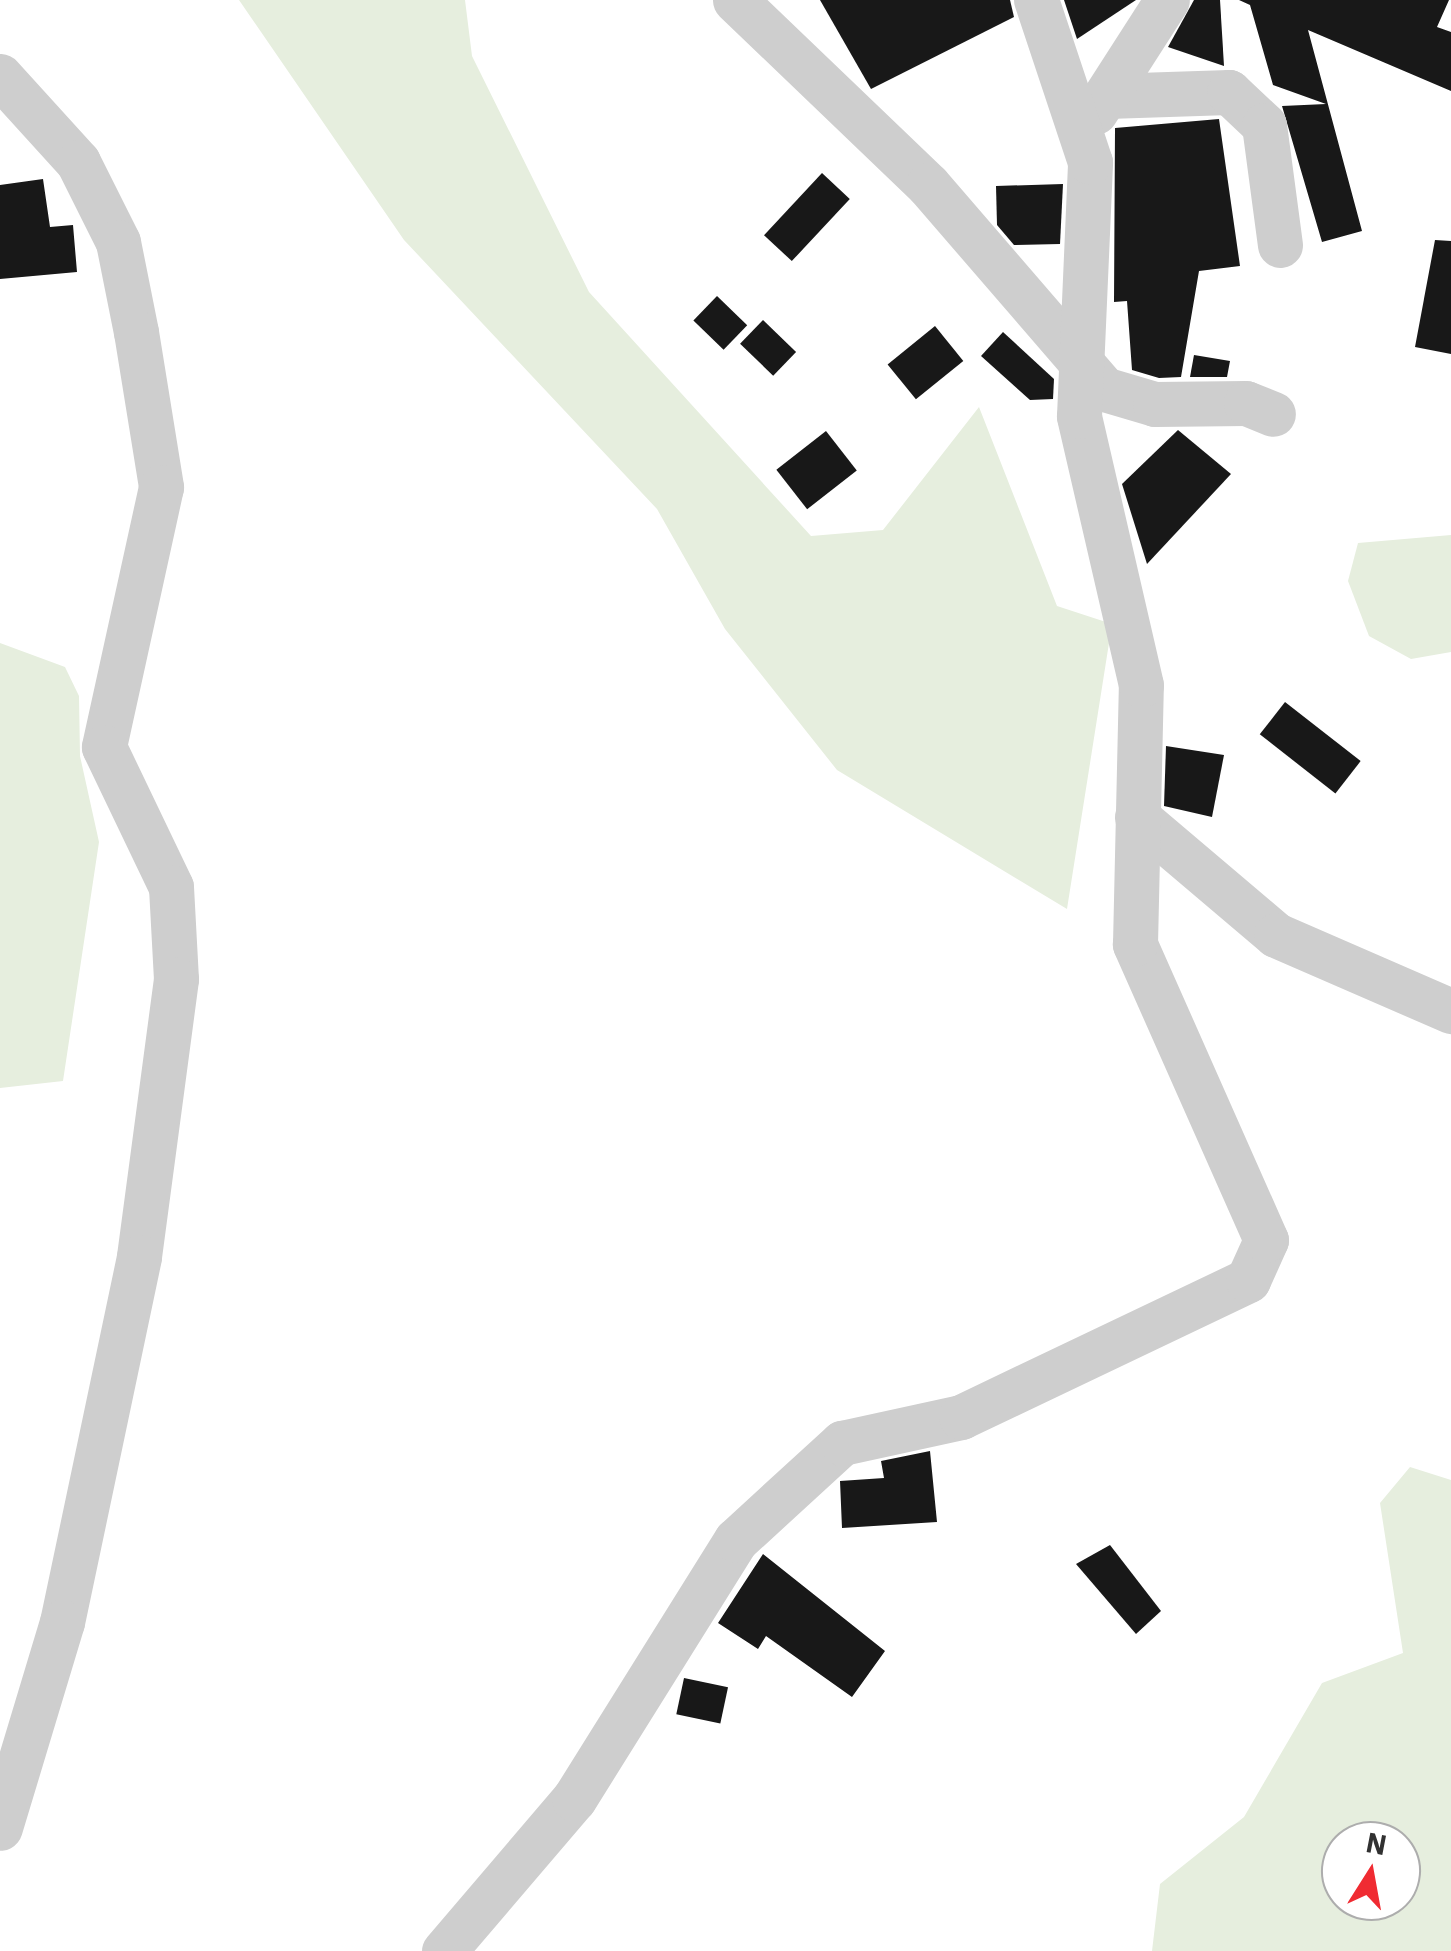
<!DOCTYPE html>
<html>
<head>
<meta charset="utf-8">
<style>
  body { margin:0 }
  #map { position:relative; width:1451px; height:1951px; overflow:hidden; background:#fff; font-family:"IBM Plex Sans",sans-serif }
  div>[style] { position:absolute }
  .green>* { inset:0; background:#e6eede }
  .building>* { inset:0; background:#181818; transform-origin:0 0 }
  .minor>* { height:45px; margin:-22.5px; padding:0 22.5px; transform-origin:22.5px; border-radius:22.5px; background:#cecece }
  span { translate:-50% -50%; white-space:nowrap; text-align:center; line-height:1.15; -webkit-text-stroke:10px #fff; paint-order:stroke }
  .north { position:absolute; left:1321px; top:1821px; width:100px; height:100px; box-sizing:border-box; background:#fff; border:2px solid #adadad; border-radius:50%; rotate:11deg; font-size:28px; font-weight:700; line-height:40px; text-align:center; color:#313131 }
  .north::after { content:''; display:block; margin:auto; width:35px; height:45px; background:#f02b32; clip-path:polygon(50% 0,100% 100%,50% 72%,0 100%) }
</style>
</head>
<body>
<div id="map">
  <div class="green">
    <div style="clip-path:polygon(239px 0,465px 0,472px 56px,589px 292px,811px 536px,883px 530px,979px 407px,1057px 606px,1112px 624px,1067px 909px,837px 770px,725px 629px,657px 509px,404px 240px)"></div>
    <div style="clip-path:polygon(1451px 535px,1451px 652px,1411px 659px,1369px 636px,1348px 581px,1358px 543px)"></div>
    <div style="clip-path:polygon(0 643px,65px 667px,79px 696px,80px 756px,99px 842px,63px 1081px,0 1088px)"></div>
    <div style="clip-path:polygon(evenodd,1410px 1467px,1451px 1480px,1451px 1951px,1152px 1951px,1160px 1884px,1244px 1817px,1322px 1683px,1403px 1653px,1380px 1503px,1410px 1467px,1341px 1841px,1401px 1841px,1401px 1901px,1341px 1901px,1341px 1841px)"></div>
  </div>
  <div class="building">
    <div style="clip-path:polygon(820px 0,1010px 0,1014px 17px,871px 89px)"></div>
    <div style="clip-path:polygon(1064px 0,1136px 0,1077px 39px)"></div>
    <div style="clip-path:polygon(1220px 0,1224px 66px,1168px 47px,1194px 0)"></div>
    <div style="clip-path:polygon(1239px 0,1449px 0,1437px 27px,1451px 32px,1451px 91px,1308px 30px,1362px 231px,1322px 242px,1282px 106px,1326px 104px,1273px 85px,1250px 5px)"></div>
    <div style="clip-path:polygon(1219px 119px,1240px 266px,1199px 271px,1181px 377px,1159px 378px,1132px 370px,1127px 301px,1114px 302px,1115px 128px)"></div>
    <div style="left:822px;top:173px;width:38px;height:85px;rotate:43deg"></div>
    <div style="clip-path:polygon(43px 179px,50px 227px,73px 225px,77px 272px,0 279px,0 185px)"></div>
    <div style="clip-path:polygon(1063px 184px,1060px 244px,1014px 245px,997px 225px,996px 186px)"></div>
    <div style="clip-path:polygon(1435px 240px,1451px 241px,1451px 354px,1415px 347px)"></div>
    <div style="left:717px;top:296px;width:42px;height:34px;rotate:44deg"></div>
    <div style="left:763px;top:320px;width:46px;height:33px;rotate:44deg"></div>
    <div style="left:935px;top:326px;width:45px;height:61px;rotate:51deg"></div>
    <div style="clip-path:polygon(1003px 332px,1054px 379px,1053px 399px,1030px 400px,981px 356px)"></div>
    <div style="clip-path:polygon(1194px 355px,1230px 361px,1227px 377px,1190px 377px)"></div>
    <div style="clip-path:polygon(1178px 430px,1231px 474px,1147px 564px,1122px 484px)"></div>
    <div style="left:826px;top:431px;width:50px;height:63px;rotate:52deg"></div>
    <div style="left:1285px;top:702px;width:96px;height:41px;rotate:38deg"></div>
    <div style="clip-path:polygon(1166px 746px,1224px 755px,1212px 817px,1164px 806px)"></div>
    <div style="clip-path:polygon(930px 1451px,937px 1522px,842px 1528px,840px 1481px,884px 1478px,881px 1461px)"></div>
    <div style="clip-path:polygon(1110px 1545px,1161px 1611px,1136px 1634px,1076px 1564px)"></div>
    <div style="clip-path:polygon(763px 1554px,885px 1651px,852px 1697px,766px 1636px,758px 1649px,718px 1623px)"></div>
    <div style="left:684px;top:1678px;width:45px;height:37px;rotate:12deg"></div>
  </div>
  <div class="minor">
    <div style="left:735px;top:0;width:267px;rotate:43.8deg"></div>
    <div style="left:928px;top:185px;width:269px;rotate:49.2deg"></div>
    <div style="left:1104px;top:389px;width:53px;rotate:16.4deg"></div>
    <div style="left:1155px;top:404px;width:91px;rotate:-0.6deg"></div>
    <div style="left:1246px;top:403px;width:29px;rotate:22deg"></div>
    <div style="left:0;top:76px;width:116px;rotate:47.8deg"></div>
    <div style="left:78px;top:162px;width:89px;rotate:63.4deg"></div>
    <div style="left:118px;top:242px;width:92px;rotate:78.7deg"></div>
    <div style="left:136px;top:332px;width:157px;rotate:80.8deg"></div>
    <div style="left:161px;top:487px;width:266px;rotate:102.4deg"></div>
    <div style="left:104px;top:747px;width:155px;rotate:64.4deg"></div>
    <div style="left:171px;top:887px;width:92px;rotate:86.9deg"></div>
    <div style="left:176px;top:979px;width:280px;rotate:97.6deg"></div>
    <div style="left:139px;top:1257px;width:373px;rotate:101.9deg"></div>
    <div style="left:62px;top:1622px;width:215px;rotate:106.8deg"></div>
    <div style="left:1107px;top:96px;width:122px;rotate:-1.9deg"></div>
    <div style="left:1229px;top:92px;width:48px;rotate:43.3deg"></div>
    <div style="left:1264px;top:125px;width:121px;rotate:82.4deg"></div>
    <div style="left:1095px;top:112px;width:133px;rotate:-57.3deg"></div>
    <div style="left:1137px;top:817px;width:182px;rotate:40.3deg"></div>
    <div style="left:1276px;top:935px;width:191px;rotate:23.5deg"></div>
    <div style="left:444px;top:1951px;width:200px;rotate:-49.5deg"></div>
    <div style="left:574px;top:1799px;width:305px;rotate:-58deg"></div>
    <div style="left:736px;top:1540px;width:144px;rotate:-42.5deg"></div>
    <div style="left:842px;top:1443px;width:122px;rotate:-12.3deg"></div>
    <div style="left:961px;top:1417px;width:318px;rotate:-25.5deg"></div>
    <div style="left:1248px;top:1280px;width:44px;rotate:-65.8deg"></div>
    <div style="left:1266px;top:1240px;width:324px;rotate:-113.9deg"></div>
    <div style="left:1135px;top:944px;width:259px;rotate:-88.7deg"></div>
    <div style="left:1141px;top:685px;width:276px;rotate:-103deg"></div>
    <div style="left:1079px;top:416px;width:254px;rotate:-87.5deg"></div>
    <div style="left:1090px;top:162px;width:171px;rotate:-108.4deg"></div>
  </div>
  <div class="north">N</div>
</div>
</body>
</html>
